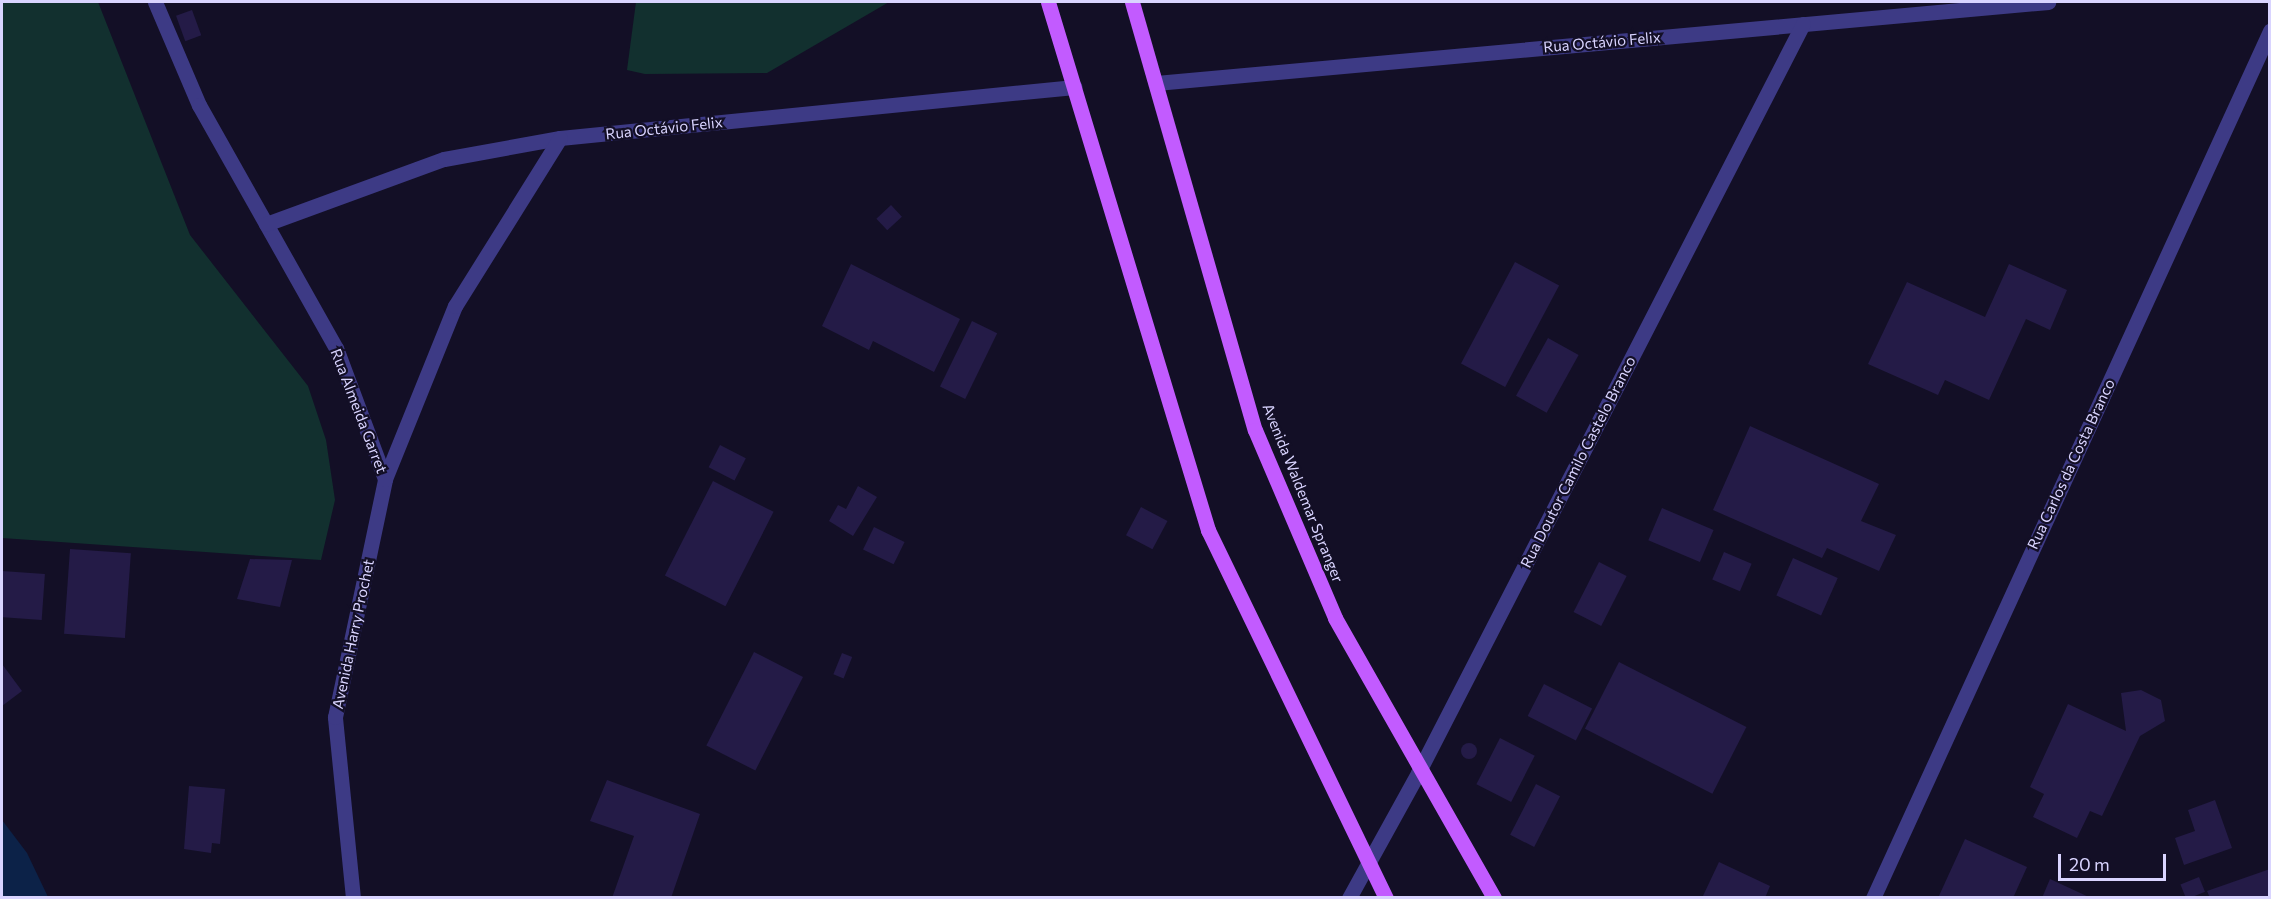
<!DOCTYPE html>
<html>
<head>
<meta charset="utf-8">
<style>
  body { margin:0 }
  #map { position:relative; width:2271px; height:899px; overflow:hidden; background:#130f26; font-family:Commissioner,sans-serif }
  div>[style] { position:absolute }
  .green>* { inset:0; background:#12302f }
  .water>* { inset:0; background:#0c2248 }
  .building>* { inset:0; background:#241b47; transform-origin:0 0 }
  .round { border-radius:50% }
  .minor>* { height:15px; margin:-7.5px; padding:0 7.5px; transform-origin:7.5px; border-radius:7.5px; background:#3d3a85 }
  .major>* { height:15px; margin:-7.5px; padding:0 7.5px; transform-origin:7.5px; border-radius:7.5px; background:#c25bff }
  span { translate:-50% -50%; white-space:nowrap; text-align:center; line-height:1.15; -webkit-text-stroke:4.5px #130f26; paint-order:stroke }
  .street-label { font-size:15px; color:#d9d4ff }
  .frame { position:absolute; inset:0; border:3px solid #d9d4ff; pointer-events:none }
  .scale { position:absolute; left:2058px; top:854px; width:108px; height:27px; box-sizing:border-box; border:3px solid #d9d4ff; border-top:0; padding-left:8px; font-size:18px; line-height:21px; white-space:nowrap; color:#d9d4ff; -webkit-text-stroke:4px #130f26; paint-order:stroke }
</style>
</head>
<body>
<div id="map">
  <div class="green">
    <div style="clip-path:polygon(2px 2px,98px 2px,190px 235px,308px 386px,326px 440px,335px 500px,321px 560px,2px 538px)"></div>
    <div style="clip-path:polygon(636px 2px,889px 2px,767px 73px,645px 74px,627px 70px)"></div>
  </div>
  <div class="water">
    <div style="clip-path:polygon(2px 820px,27px 853px,48px 897px,2px 897px)"></div>
  </div>
  <div class="building">
    <div style="left:192px;top:10px;width:27px;height:17px;rotate:70deg"></div>
    <div style="left:891px;top:205px;width:16px;height:20px;rotate:47deg"></div>
    <div style="left:1515px;top:262px;width:50px;height:115px;rotate:28deg"></div>
    <div style="clip-path:polygon(851px 264px,960px 319px,934px 372px,873px 341px,869px 350px,822px 326px)"></div>
    <div style="clip-path:polygon(2009px 264px,2067px 290px,2050px 330px,2026px 319px,1989px 400px,1945px 380px,1938px 395px,1868px 364px,1907px 282px,1985px 317px)"></div>
    <div style="left:972px;top:321px;width:28px;height:73px;rotate:26deg"></div>
    <div style="left:1548px;top:338px;width:35px;height:66px;rotate:29deg"></div>
    <div style="clip-path:polygon(1750px 426px,1879px 484px,1861px 521px,1896px 535px,1879px 571px,1827px 548px,1822px 558px,1713px 510px)"></div>
    <div style="left:720px;top:445px;width:29px;height:25px;rotate:27deg"></div>
    <div style="left:713px;top:481px;width:68px;height:106px;rotate:27deg"></div>
    <div style="clip-path:polygon(858px 486px,877px 497px,853px 536px,829px 521px,838px 505px,846px 509px)"></div>
    <div style="left:1141px;top:507px;width:30px;height:32px;rotate:28deg"></div>
    <div style="left:1662px;top:508px;width:56px;height:35px;rotate:23deg"></div>
    <div style="left:874px;top:527px;width:34px;height:25px;rotate:26deg"></div>
    <div style="left:70px;top:549px;width:61px;height:85px;rotate:4deg"></div>
    <div style="left:1724px;top:552px;width:30px;height:30px;rotate:23deg"></div>
    <div style="left:1793px;top:558px;width:49px;height:41px;rotate:24deg"></div>
    <div style="clip-path:polygon(250px 559px,292px 560px,280px 607px,237px 599px)"></div>
    <div style="left:1599px;top:562px;width:31px;height:56px;rotate:27deg"></div>
    <div style="left:2px;top:571px;width:43px;height:46px;rotate:4deg"></div>
    <div style="left:754px;top:652px;width:55px;height:105px;rotate:27deg"></div>
    <div style="left:842px;top:653px;width:11px;height:23px;rotate:22deg"></div>
    <div style="left:1619px;top:662px;width:143px;height:75px;rotate:27deg"></div>
    <div style="clip-path:polygon(2px 664px,22px 691px,2px 706px)"></div>
    <div style="left:1544px;top:684px;width:54px;height:36px;rotate:27deg"></div>
    <div style="clip-path:polygon(2141px 690px,2161px 700px,2165px 721px,2140px 736px,2102px 816px,2090px 811px,2077px 838px,2033px 817px,2044px 794px,2030px 787px,2068px 704px,2126px 731px,2121px 693px)"></div>
    <div style="left:1500px;top:738px;width:39px;height:52px;rotate:27deg"></div>
    <div class="round" style="left:1461px;top:743px;width:16px;height:16px"></div>
    <div style="clip-path:polygon(607px 780px,700px 814px,671px 898px,612px 898px,634px 836px,590px 821px)"></div>
    <div style="left:1536px;top:784px;width:27px;height:57px;rotate:27deg"></div>
    <div style="clip-path:polygon(189px 786px,225px 789px,220px 844px,212px 843px,211px 853px,184px 849px)"></div>
    <div style="clip-path:polygon(2215px 800px,2232px 848px,2184px 865px,2175px 838px,2195px 831px,2188px 810px)"></div>
    <div style="clip-path:polygon(1965px 839px,2027px 867px,2013px 898px,1938px 898px)"></div>
    <div style="clip-path:polygon(1719px 862px,1770px 886px,1765px 898px,1702px 898px)"></div>
    <div style="clip-path:polygon(2270px 869px,2270px 898px,2210px 898px,2207px 891px)"></div>
    <div style="left:2199px;top:877px;width:16px;height:20px;rotate:68deg"></div>
    <div style="clip-path:polygon(2050px 879px,2091px 898px,2042px 898px)"></div>
  </div>
  <div class="minor">
    <div style="left:155px;top:2px;width:112px;rotate:66.9deg"></div>
    <div style="left:199px;top:105px;width:279px;rotate:60.6deg"></div>
    <div style="left:336px;top:348px;width:140px;rotate:69.5deg"></div>
    <div style="left:1156px;top:83px;width:896px;rotate:-5.19deg"></div>
    <div style="left:266px;top:224px;width:189px;rotate:-20.1deg"></div>
    <div style="left:444px;top:159px;width:118px;rotate:-10.3deg"></div>
    <div style="left:560px;top:138px;width:517px;rotate:-5.67deg"></div>
    <div style="left:353px;top:898px;width:182px;rotate:-95.7deg"></div>
    <div style="left:335px;top:717px;width:243px;rotate:-78.1deg"></div>
    <div style="left:385px;top:479px;width:187px;rotate:-68deg"></div>
    <div style="left:455px;top:306px;width:198px;rotate:-58deg"></div>
    <div style="left:1349px;top:898px;width:143px;rotate:-61.1deg"></div>
    <div style="left:1418px;top:773px;width:842px;rotate:-62.8deg"></div>
    <div style="left:1873px;top:898px;width:954px;rotate:-65.4deg"></div>
  </div>
  <div class="major">
    <div style="left:1048px;top:2px;width:552px;rotate:73.14deg"></div>
    <div style="left:1208px;top:530px;width:409px;rotate:64.2deg"></div>
    <div style="left:1132px;top:2px;width:445px;rotate:74deg"></div>
    <div style="left:1255px;top:430px;width:204px;rotate:66.9deg"></div>
    <div style="left:1335px;top:618px;width:322px;rotate:60.4deg"></div>
  </div>
  <div class="street-label">
    <span style="left:1602px;top:42px;rotate:-5deg">Rua Octávio Felix</span>
    <span style="left:664px;top:128px;rotate:-6deg">Rua Octávio Felix</span>
    <span style="left:359px;top:411px;rotate:69deg">Rua Almeida Garret</span>
    <span style="left:1578px;top:462px;rotate:-63deg">Rua Doutor Camilo Castelo Branco</span>
    <span style="left:2071px;top:464px;rotate:-65deg">Rua Carlos da Costa Branco</span>
    <span style="left:1303px;top:493px;rotate:68deg">Avenida Waldemar Spranger</span>
    <span style="left:353px;top:634px;rotate:-78deg">Avenida Harry Prochet</span>
  </div>
  <div class="frame"></div>
  <div class="scale">20 m</div>
</div>
</body>
</html>
